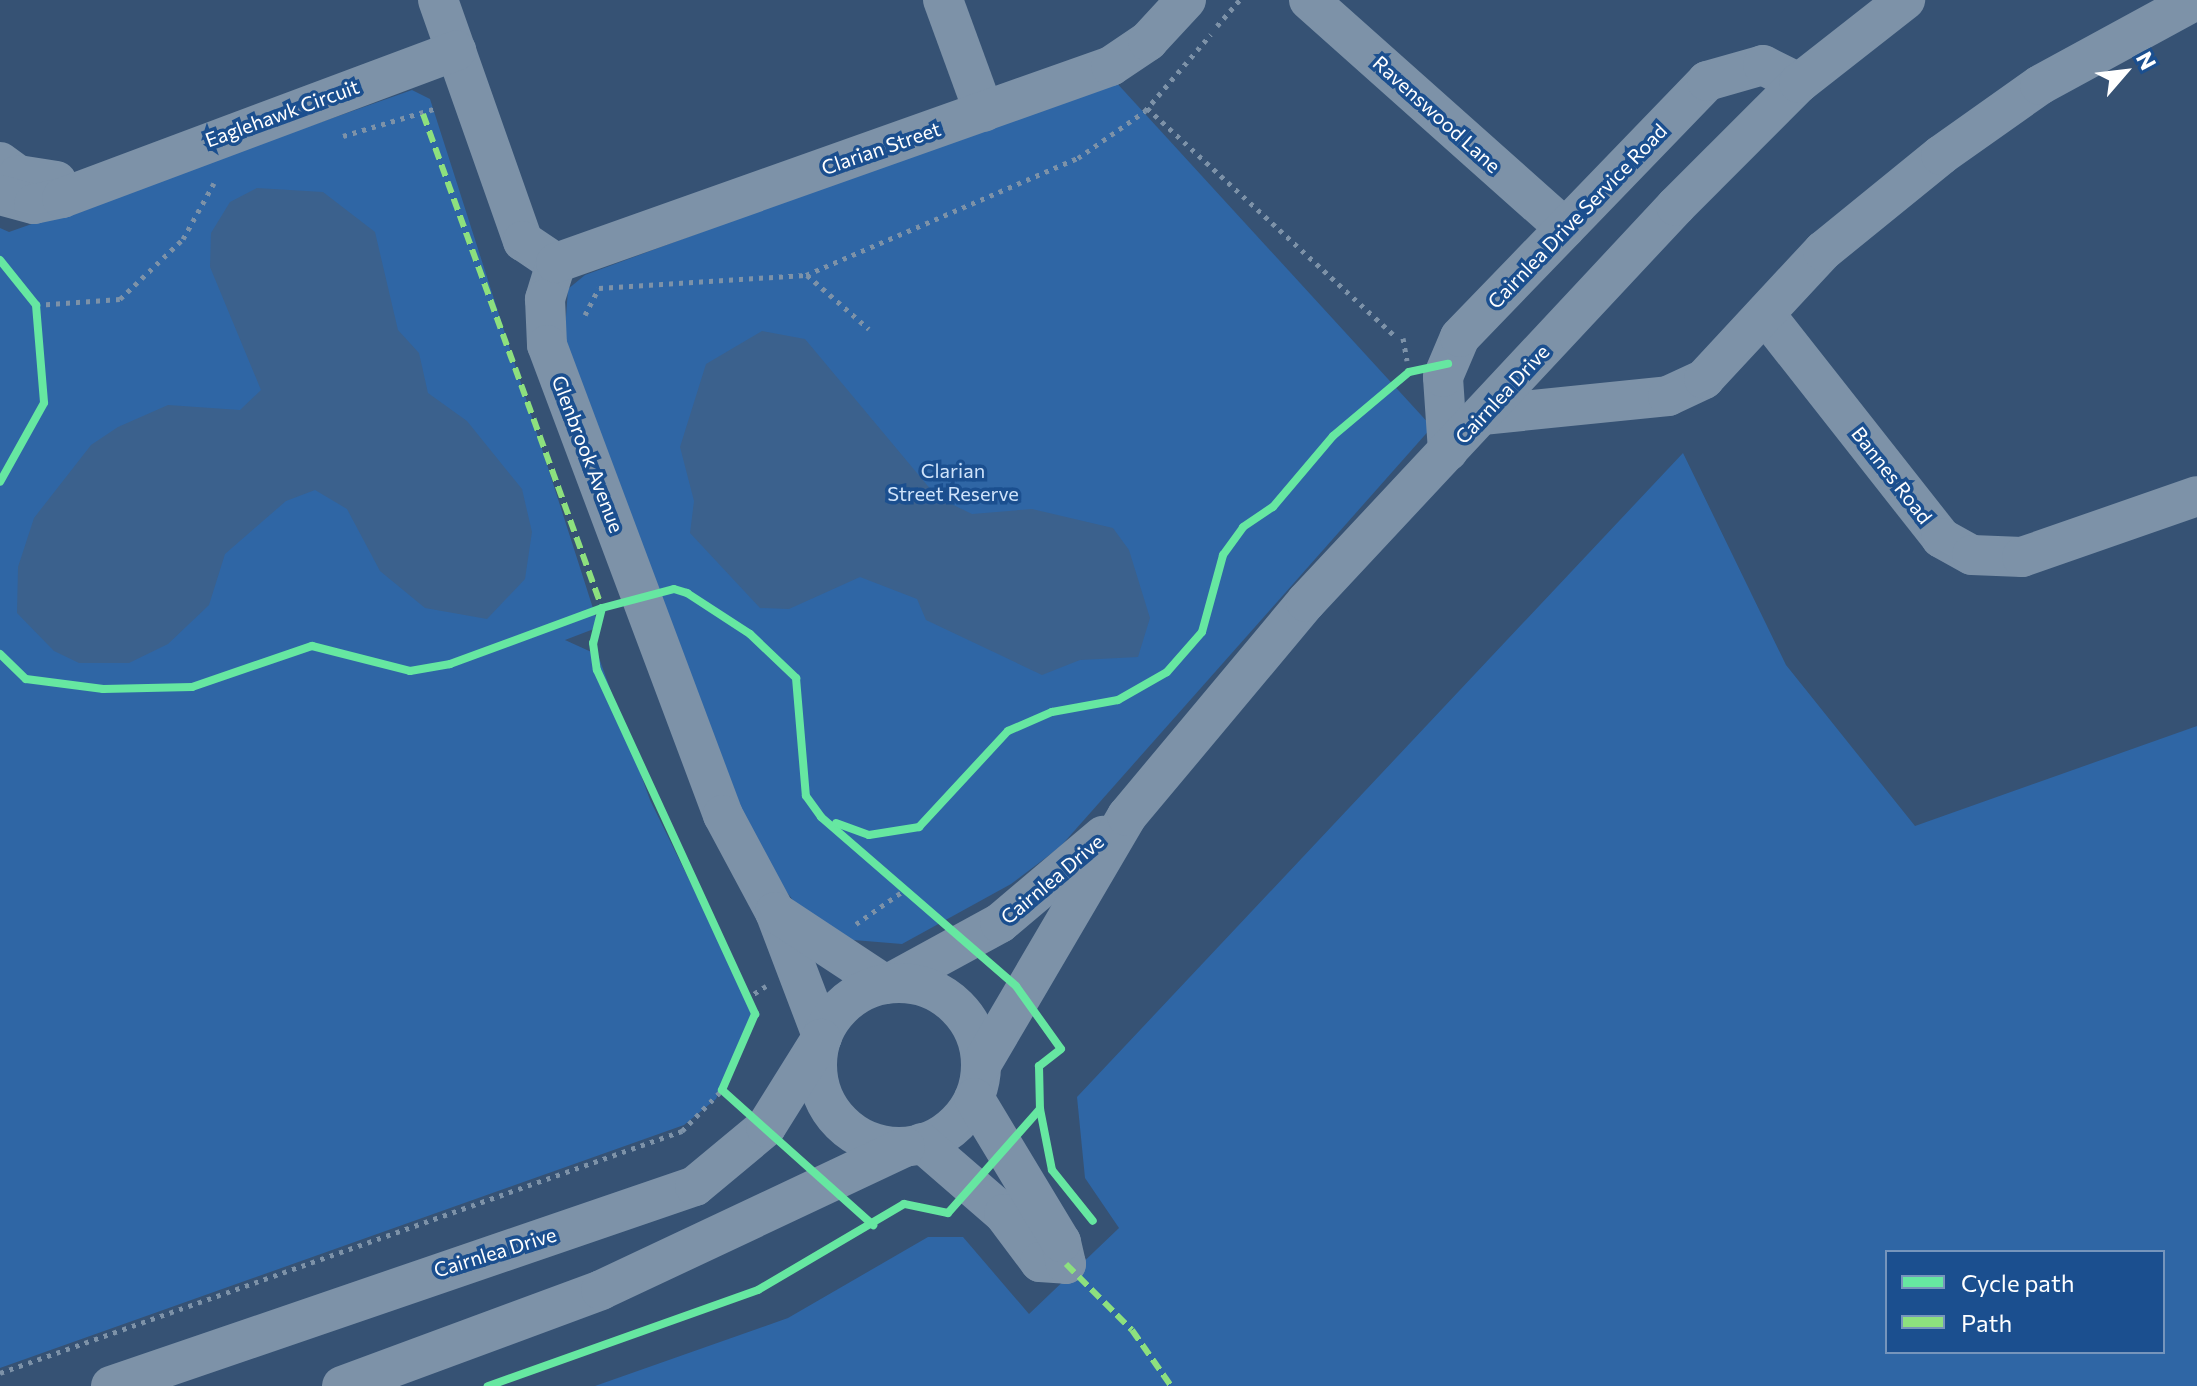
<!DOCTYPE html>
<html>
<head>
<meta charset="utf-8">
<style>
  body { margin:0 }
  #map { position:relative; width:2197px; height:1386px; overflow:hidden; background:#365274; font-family:Commissioner,sans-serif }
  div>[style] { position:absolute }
  .green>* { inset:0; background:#2f66a5 }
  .water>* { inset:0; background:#3b618d }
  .path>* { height:5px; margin-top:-2.5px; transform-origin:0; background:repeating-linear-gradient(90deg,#7d92a8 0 4px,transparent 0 10px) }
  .minor>* { height:40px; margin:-20px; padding:0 20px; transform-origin:20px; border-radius:20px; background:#7d92a8 }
  .minor>.ring { margin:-20px; padding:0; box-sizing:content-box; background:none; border:40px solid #7d92a8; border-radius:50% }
  .quiet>* { height:6px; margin-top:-3px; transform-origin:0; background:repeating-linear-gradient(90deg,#8de07e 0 12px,transparent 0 18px) }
  .cycleway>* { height:8px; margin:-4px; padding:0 4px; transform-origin:4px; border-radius:4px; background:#66e7a1 }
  span { translate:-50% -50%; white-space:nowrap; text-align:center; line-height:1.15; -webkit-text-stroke:7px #1b4f8f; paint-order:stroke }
  .street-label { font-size:20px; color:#fff }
  .park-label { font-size:20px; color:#cfe3fa }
  .legend { position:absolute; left:1885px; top:1250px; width:280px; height:104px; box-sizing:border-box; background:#1b4f8f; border:2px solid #7695bc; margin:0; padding:10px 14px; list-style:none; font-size:24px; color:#fff }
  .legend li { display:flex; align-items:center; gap:16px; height:40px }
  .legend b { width:40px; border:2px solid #7695bc }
  .north { position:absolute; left:2085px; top:32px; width:80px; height:80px; -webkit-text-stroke:6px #1b4f8f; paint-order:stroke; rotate:62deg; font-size:22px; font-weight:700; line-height:32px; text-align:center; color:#fff }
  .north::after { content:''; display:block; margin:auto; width:28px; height:36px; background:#fff; clip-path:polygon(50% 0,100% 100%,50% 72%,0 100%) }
</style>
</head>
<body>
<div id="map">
  <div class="green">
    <div style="clip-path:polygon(1114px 80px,1432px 427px,1060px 847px,1011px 884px,902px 944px,841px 939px,809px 920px,780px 884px,739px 813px,564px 345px,568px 289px,585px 275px)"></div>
    <div style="clip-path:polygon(412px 90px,430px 99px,599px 627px,565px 640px,598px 655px,650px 800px,754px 1012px,716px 1099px,684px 1125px,0 1368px,0 228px,9px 232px)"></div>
    <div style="clip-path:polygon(evenodd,1683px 453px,1786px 665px,1915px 826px,2197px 726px,2197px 1386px,595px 1386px,788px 1318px,928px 1237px,963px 1237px,1029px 1314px,1119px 1228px,1085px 1178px,1077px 1097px,1683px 453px,1887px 1252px,2163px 1252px,2163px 1352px,1887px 1352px,1887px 1252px)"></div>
  </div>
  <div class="water">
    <div style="clip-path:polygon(257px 188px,323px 192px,375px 232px,398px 330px,419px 353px,428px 393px,467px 421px,522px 489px,532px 532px,525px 579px,487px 619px,425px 608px,380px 571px,347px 509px,315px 490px,286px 501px,225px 554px,209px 605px,168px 644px,129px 663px,79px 663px,54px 651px,17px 613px,18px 567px,34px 518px,91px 445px,118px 427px,168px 405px,240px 410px,261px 390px,210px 267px,211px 233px,230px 202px)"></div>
    <div style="clip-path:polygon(762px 331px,805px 339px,937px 497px,972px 514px,1032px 509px,1113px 528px,1129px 550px,1150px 618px,1138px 657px,1080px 660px,1042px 675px,926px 620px,917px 599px,860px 577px,789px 609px,760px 608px,690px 533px,694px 501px,680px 447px,706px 364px)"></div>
  </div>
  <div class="path">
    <div style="left:1217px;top:26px;width:35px;rotate:-49deg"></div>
    <div style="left:1147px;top:108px;width:337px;rotate:42.6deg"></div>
    <div style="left:343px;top:136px;width:98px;rotate:-16.6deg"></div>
    <div style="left:807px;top:275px;width:82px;rotate:41.1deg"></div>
    <div style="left:36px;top:305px;width:84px;rotate:-4.1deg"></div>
    <div style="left:120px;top:299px;width:87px;rotate:-43.6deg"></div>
    <div style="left:183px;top:239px;width:64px;rotate:-61deg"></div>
    <div style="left:585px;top:315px;width:30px;rotate:-63deg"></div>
    <div style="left:599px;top:288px;width:207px;rotate:-3.6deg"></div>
    <div style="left:806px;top:275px;width:296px;rotate:-23.3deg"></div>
    <div style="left:1078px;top:158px;width:82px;rotate:-35deg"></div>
    <div style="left:1145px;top:111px;width:101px;rotate:-49.4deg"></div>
    <div style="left:1403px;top:338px;width:23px;rotate:80deg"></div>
    <div style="left:856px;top:924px;width:61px;rotate:-35deg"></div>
    <div style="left:746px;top:999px;width:24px;rotate:-33deg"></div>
    <div style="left:0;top:1373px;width:724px;rotate:-19.54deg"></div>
    <div style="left:682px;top:1131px;width:57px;rotate:-45.7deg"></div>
  </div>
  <div class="minor">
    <div style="left:438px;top:0;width:256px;rotate:70.6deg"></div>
    <div style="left:523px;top:241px;width:40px;rotate:34deg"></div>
    <div style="left:556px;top:263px;width:38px;rotate:107deg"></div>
    <div style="left:545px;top:299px;width:46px;rotate:87.5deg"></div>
    <div style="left:547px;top:345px;width:502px;rotate:69.47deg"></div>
    <div style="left:723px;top:815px;width:110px;rotate:61.8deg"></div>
    <div style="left:775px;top:912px;width:133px;rotate:69.2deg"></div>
    <div style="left:943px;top:0;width:119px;rotate:69.9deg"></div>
    <div style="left:1309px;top:0;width:343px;rotate:41.7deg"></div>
    <div style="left:0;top:162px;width:22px;rotate:36deg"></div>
    <div style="left:18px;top:175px;width:39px;rotate:9deg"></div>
    <div style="left:0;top:195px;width:35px;rotate:15deg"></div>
    <div style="left:34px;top:204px;width:29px;rotate:-12deg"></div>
    <div style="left:62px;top:198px;width:421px;rotate:-20.5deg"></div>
    <div style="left:556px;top:263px;width:589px;rotate:-19.54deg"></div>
    <div style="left:1111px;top:66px;width:45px;rotate:-34deg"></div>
    <div style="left:1148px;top:41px;width:56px;rotate:-47.2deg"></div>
    <div style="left:1765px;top:314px;width:285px;rotate:51.8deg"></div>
    <div style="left:1941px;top:538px;width:35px;rotate:29deg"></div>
    <div style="left:1972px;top:555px;width:50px;rotate:2.3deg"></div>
    <div style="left:2022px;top:557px;width:185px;rotate:-19.2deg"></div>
    <div style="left:1482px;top:415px;width:187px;rotate:-5.8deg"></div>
    <div style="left:1668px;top:396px;width:40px;rotate:-25deg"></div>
    <div style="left:1704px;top:379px;width:175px;rotate:-47.1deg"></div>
    <div style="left:1823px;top:251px;width:152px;rotate:-39.1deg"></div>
    <div style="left:1941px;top:155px;width:121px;rotate:-35.3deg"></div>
    <div style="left:2040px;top:85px;width:178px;rotate:-28.6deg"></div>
    <div style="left:1448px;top:451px;width:74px;rotate:-93.9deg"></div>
    <div style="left:1443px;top:377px;width:43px;rotate:-67deg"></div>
    <div style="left:1460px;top:337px;width:356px;rotate:-46deg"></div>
    <div style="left:1707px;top:81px;width:58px;rotate:-15.9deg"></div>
    <div style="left:1763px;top:65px;width:40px;rotate:26.6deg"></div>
    <div style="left:775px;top:912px;width:131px;rotate:33.4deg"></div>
    <div style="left:890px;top:983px;width:125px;rotate:-28.6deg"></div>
    <div style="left:1000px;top:923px;width:135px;rotate:-40.2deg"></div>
    <div class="ring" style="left:817px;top:983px;width:124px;height:124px"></div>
    <div style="left:981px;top:1065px;width:289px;rotate:-59.6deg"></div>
    <div style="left:1127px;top:816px;width:279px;rotate:-50.1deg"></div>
    <div style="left:1306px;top:602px;width:542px;rotate:-46.94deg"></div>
    <div style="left:1676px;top:206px;width:174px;rotate:-45deg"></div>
    <div style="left:1799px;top:83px;width:135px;rotate:-38.1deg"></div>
    <div style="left:922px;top:1143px;width:108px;rotate:40.9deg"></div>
    <div style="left:1004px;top:1214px;width:60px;rotate:53.1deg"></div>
    <div style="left:1040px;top:1262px;width:26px;rotate:4deg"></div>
    <div style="left:1066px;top:1264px;width:23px;rotate:-103deg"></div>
    <div style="left:1061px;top:1242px;width:168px;rotate:-121.1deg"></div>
    <div style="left:111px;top:1386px;width:617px;rotate:-18.9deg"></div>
    <div style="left:695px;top:1186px;width:92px;rotate:-39.7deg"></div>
    <div style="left:766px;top:1127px;width:104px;rotate:-58deg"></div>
    <div style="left:342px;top:1386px;width:276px;rotate:-20.3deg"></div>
    <div style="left:601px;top:1290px;width:336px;rotate:-25.2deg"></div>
  </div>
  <div class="quiet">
    <div style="left:423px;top:114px;width:525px;rotate:70.08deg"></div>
    <div style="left:1066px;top:1264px;width:93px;rotate:45deg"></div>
    <div style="left:1132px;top:1330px;width:68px;rotate:55.1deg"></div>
  </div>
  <div class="cycleway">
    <div style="left:0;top:260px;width:58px;rotate:51.3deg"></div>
    <div style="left:36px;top:305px;width:98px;rotate:85.3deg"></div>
    <div style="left:44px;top:403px;width:90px;rotate:119.1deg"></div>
    <div style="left:602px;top:608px;width:36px;rotate:104deg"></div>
    <div style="left:593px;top:643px;width:27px;rotate:82deg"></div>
    <div style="left:597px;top:670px;width:379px;rotate:65.3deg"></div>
    <div style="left:755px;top:1014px;width:83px;rotate:113.5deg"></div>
    <div style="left:722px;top:1090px;width:203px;rotate:41.8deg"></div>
    <div style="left:0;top:654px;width:36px;rotate:44deg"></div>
    <div style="left:26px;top:679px;width:78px;rotate:7.4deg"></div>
    <div style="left:103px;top:689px;width:89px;rotate:-1.3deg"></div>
    <div style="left:192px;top:687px;width:127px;rotate:-18.9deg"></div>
    <div style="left:312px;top:646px;width:101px;rotate:14.3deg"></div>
    <div style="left:410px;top:671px;width:41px;rotate:-9.9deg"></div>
    <div style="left:450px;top:664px;width:162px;rotate:-20.2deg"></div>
    <div style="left:602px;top:608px;width:74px;rotate:-14.8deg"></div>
    <div style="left:674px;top:589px;width:14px;rotate:17deg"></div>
    <div style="left:687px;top:593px;width:75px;rotate:33.1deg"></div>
    <div style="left:750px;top:634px;width:64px;rotate:43.7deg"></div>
    <div style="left:796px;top:678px;width:118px;rotate:85.2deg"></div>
    <div style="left:806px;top:796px;width:26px;rotate:54deg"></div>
    <div style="left:821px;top:817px;width:258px;rotate:40.9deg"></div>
    <div style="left:1016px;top:986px;width:77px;rotate:54.5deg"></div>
    <div style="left:1061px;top:1049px;width:28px;rotate:142deg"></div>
    <div style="left:1039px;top:1066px;width:43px;rotate:88.7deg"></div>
    <div style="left:1040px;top:1109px;width:139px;rotate:131.5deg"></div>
    <div style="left:948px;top:1213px;width:45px;rotate:-168.4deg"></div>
    <div style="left:904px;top:1204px;width:169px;rotate:149.5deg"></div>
    <div style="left:758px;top:1290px;width:287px;rotate:160.4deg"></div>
    <div style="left:836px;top:823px;width:35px;rotate:20deg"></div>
    <div style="left:869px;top:835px;width:51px;rotate:-9.1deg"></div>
    <div style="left:919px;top:827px;width:131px;rotate:-47.2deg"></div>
    <div style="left:1008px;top:731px;width:48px;rotate:-23.4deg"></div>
    <div style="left:1052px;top:712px;width:67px;rotate:-10.3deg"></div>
    <div style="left:1118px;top:700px;width:56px;rotate:-29.7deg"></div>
    <div style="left:1167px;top:672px;width:53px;rotate:-48.8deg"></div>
    <div style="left:1202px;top:632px;width:80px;rotate:-74.7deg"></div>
    <div style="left:1223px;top:555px;width:34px;rotate:-54deg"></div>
    <div style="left:1243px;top:527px;width:36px;rotate:-34deg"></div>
    <div style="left:1273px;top:507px;width:93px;rotate:-49.8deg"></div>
    <div style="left:1333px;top:436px;width:99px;rotate:-40.1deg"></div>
    <div style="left:1409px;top:372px;width:40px;rotate:-12deg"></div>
    <div style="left:1040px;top:1109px;width:62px;rotate:78.9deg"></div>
    <div style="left:1052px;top:1170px;width:65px;rotate:51.2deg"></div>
  </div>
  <div class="street-label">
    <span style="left:282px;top:113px;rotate:-20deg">Eaglehawk Circuit</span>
    <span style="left:1437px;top:114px;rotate:42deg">Ravenswood Lane</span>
    <span style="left:881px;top:148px;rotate:-19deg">Clarian Street</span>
    <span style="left:1577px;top:216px;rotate:-46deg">Cairnlea Drive Service Road</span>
    <span style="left:1502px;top:394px;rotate:-47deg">Cairnlea Drive</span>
    <span style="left:588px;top:454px;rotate:69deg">Glenbrook Avenue</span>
    <span style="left:1892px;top:475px;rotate:52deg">Bannes Road</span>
    <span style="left:1052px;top:879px;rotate:-40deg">Cairnlea Drive</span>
    <span style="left:495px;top:1252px;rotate:-17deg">Cairnlea Drive</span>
  </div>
  <div class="park-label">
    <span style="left:953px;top:482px">Clarian<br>Street Reserve</span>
  </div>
  <ul class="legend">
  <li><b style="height:10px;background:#66e7a1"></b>Cycle path</li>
  <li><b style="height:10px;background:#8de07e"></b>Path</li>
  </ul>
  <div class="north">N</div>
</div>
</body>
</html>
